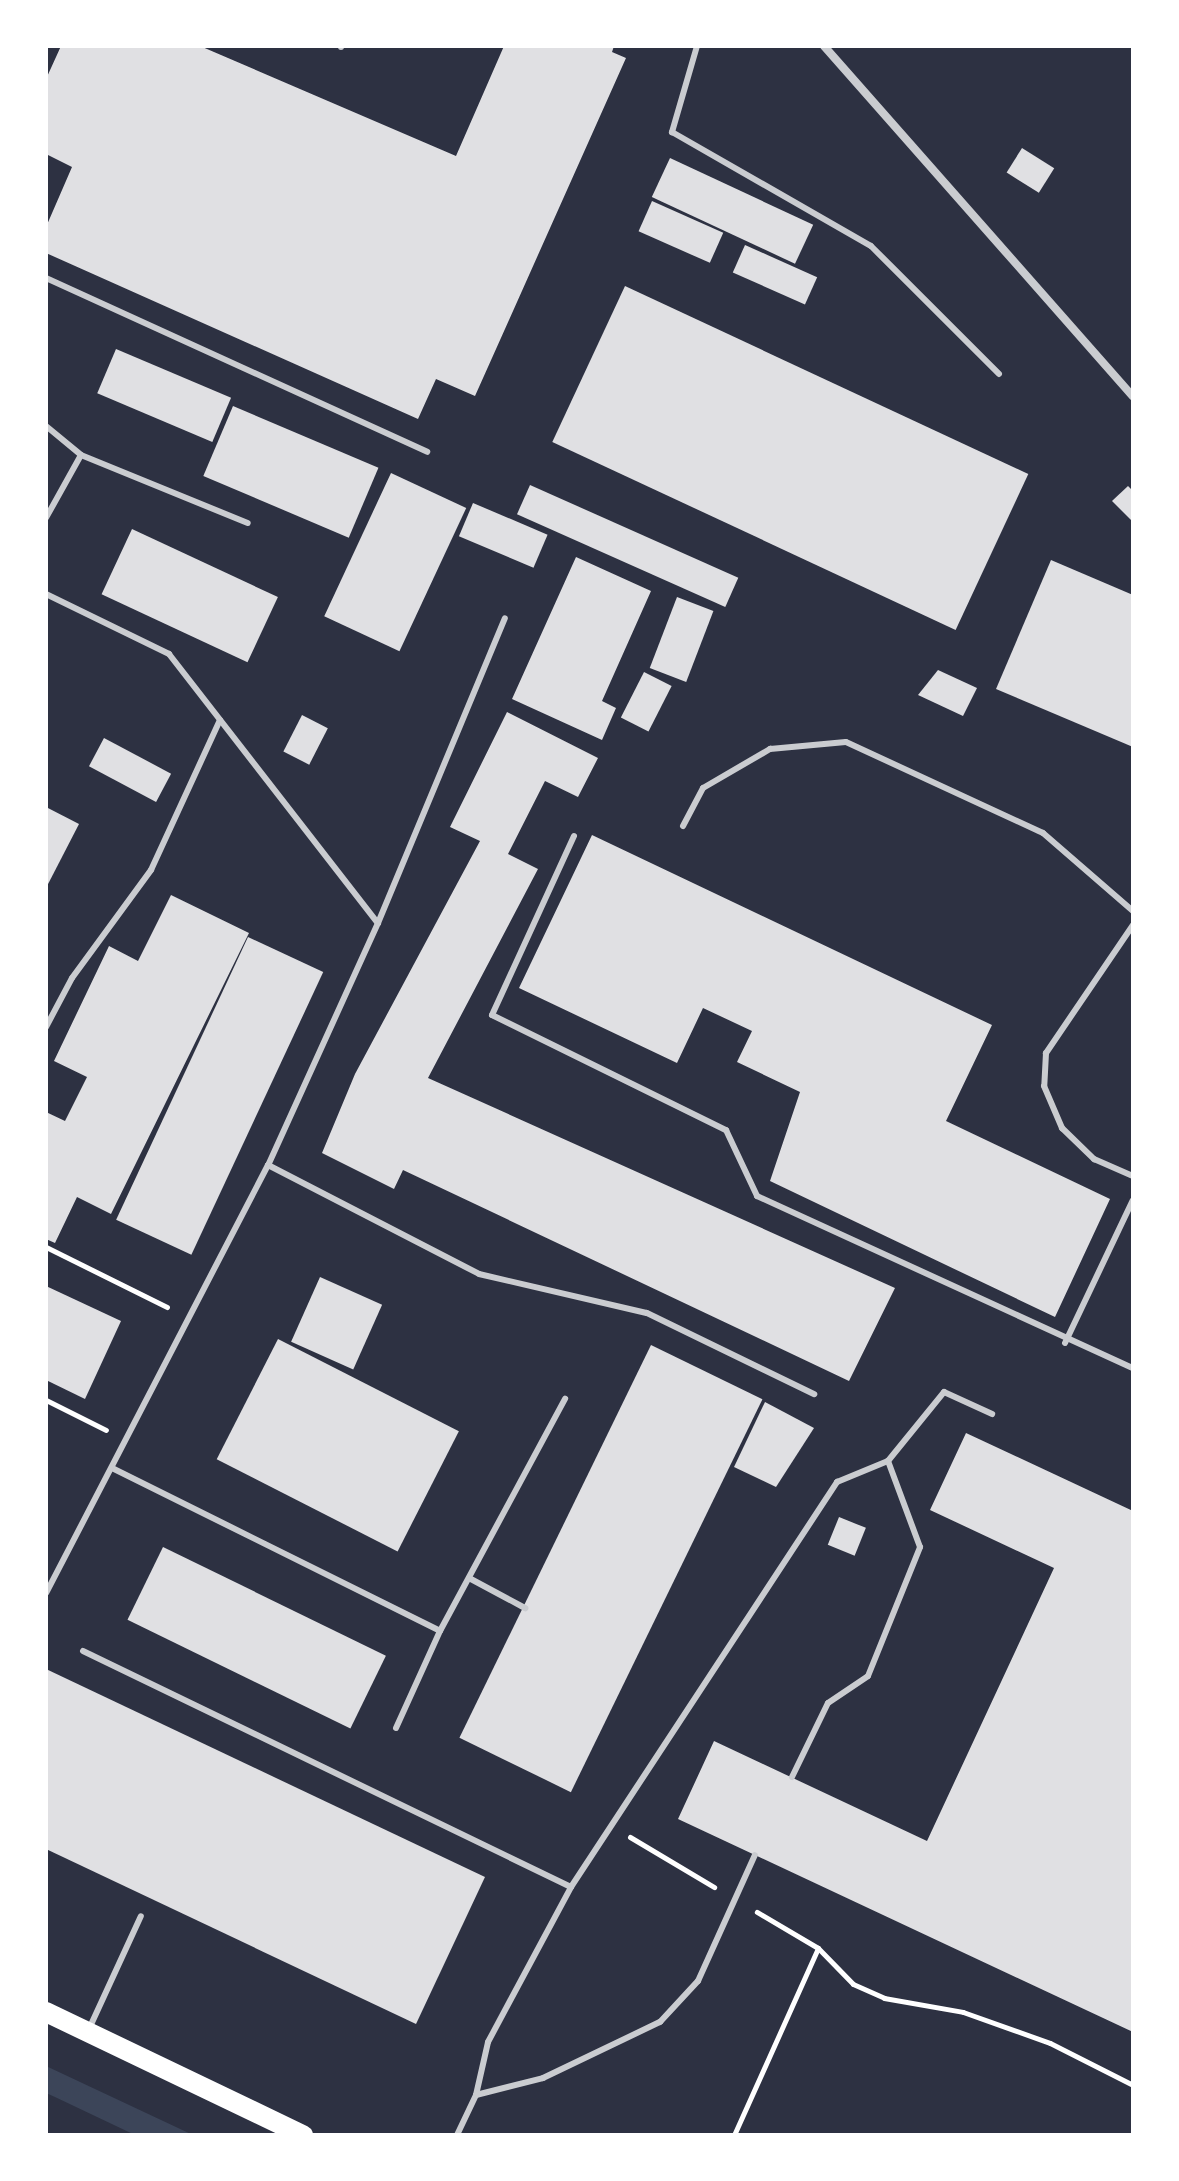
<!DOCTYPE html>
<html>
<head>
<meta charset="utf-8">
<style>
  body { margin:0 }
  #map { position:relative; width:1179px; height:2181px; overflow:hidden; background:#2d3142; font-family:"Alegreya Sans",sans-serif }
  div>[style] { position:absolute }
  .green>* { inset:0; background:#3c4559 }
  .building>* { inset:0; background:#e0e0e3; transform-origin:0 0 }
  .path>* { height:5px; margin:-2.5px; padding:0 2.5px; transform-origin:2.5px; border-radius:2.5px; background:#fff }
  .service>* { height:6px; margin:-3px; padding:0 3px; transform-origin:3px; border-radius:3px; background:#caccd0 }
  .minor>* { height:8px; margin:-4px; padding:0 4px; transform-origin:4px; border-radius:4px; background:#caccd0 }
  .primary>* { height:20px; margin:-10px; padding:0 10px; transform-origin:10px; border-radius:10px; background:#fff }
  span { translate:-50% -50%; white-space:nowrap; text-align:center; line-height:1.15; -webkit-text-stroke:8px #fff; paint-order:stroke }
  .frame { position:absolute; inset:0; border:48px solid #fff; pointer-events:none }
</style>
</head>
<body>
<div id="map">
  <div class="green">
    <div style="clip-path:polygon(46px 2066px,193px 2135px,135px 2135px,55px 2097px,46px 2093px)"></div>
  </div>
  <div class="building">
    <div style="clip-path:polygon(61px 46px,200px 46px,456px 156px,504px 46px,614px 46px,612px 52px,626px 58px,475px 396px,436px 379px,418px 419px,46px 253px,46px 227px,72px 167px,46px 154px,46px 79px)"></div>
    <div style="left:1022px;top:148px;width:38px;height:29px;rotate:32deg"></div>
    <div style="left:670px;top:158px;width:158px;height:43px;rotate:25deg"></div>
    <div style="left:652px;top:201px;width:78px;height:33px;rotate:24deg"></div>
    <div style="left:745px;top:245px;width:79px;height:30px;rotate:24deg"></div>
    <div style="left:625px;top:286px;width:445px;height:172px;rotate:25deg"></div>
    <div style="left:116px;top:349px;width:125px;height:48px;rotate:23deg"></div>
    <div style="left:233px;top:406px;width:158px;height:76px;rotate:23deg"></div>
    <div style="left:391px;top:473px;width:83px;height:158px;rotate:25deg"></div>
    <div style="left:530px;top:485px;width:228px;height:32px;rotate:24deg"></div>
    <div style="clip-path:polygon(1128px 486px,1133px 491px,1133px 522px,1112px 501px)"></div>
    <div style="left:473px;top:503px;width:81px;height:36px;rotate:23deg"></div>
    <div style="left:132px;top:529px;width:161px;height:72px;rotate:25deg"></div>
    <div style="clip-path:polygon(576px 557px,651px 591px,602px 701px,616px 708px,602px 740px,512px 699px)"></div>
    <div style="clip-path:polygon(1051px 560px,1133px 595px,1133px 747px,996px 689px)"></div>
    <div style="left:677px;top:597px;width:39px;height:76px;rotate:21deg"></div>
    <div style="clip-path:polygon(938px 670px,977px 688px,963px 716px,918px 695px)"></div>
    <div style="left:644px;top:672px;width:31px;height:51px;rotate:27deg"></div>
    <div style="clip-path:polygon(507px 712px,598px 758px,578px 797px,545px 781px,508px 854px,538px 869px,428px 1078px,895px 1288px,849px 1381px,403px 1170px,394px 1189px,322px 1153px,355px 1074px,480px 841px,450px 827px)"></div>
    <div style="left:302px;top:715px;width:29px;height:41px;rotate:27deg"></div>
    <div style="left:104px;top:738px;width:76px;height:32px;rotate:28deg"></div>
    <div style="clip-path:polygon(46px 807px,79px 824px,46px 888px)"></div>
    <div style="clip-path:polygon(592px 835px,992px 1025px,946px 1121px,1110px 1199px,1055px 1317px,770px 1181px,800px 1092px,737px 1062px,752px 1031px,703px 1008px,677px 1063px,519px 988px)"></div>
    <div style="clip-path:polygon(171px 895px,249px 933px,111px 1214px,77px 1197px,55px 1243px,46px 1239px,46px 1112px,65px 1121px,87px 1077px,54px 1061px,109px 946px,138px 961px)"></div>
    <div style="left:248px;top:937px;width:83px;height:312px;rotate:25deg"></div>
    <div style="left:320px;top:1277px;width:68px;height:71px;rotate:24deg"></div>
    <div style="clip-path:polygon(46px 1286px,121px 1321px,85px 1399px,46px 1380px)"></div>
    <div style="left:278px;top:1339px;width:203px;height:135px;rotate:27deg"></div>
    <div style="left:651px;top:1345px;width:124px;height:437px;rotate:26deg"></div>
    <div style="clip-path:polygon(765px 1402px,814px 1428px,776px 1487px,734px 1467px)"></div>
    <div style="clip-path:polygon(966px 1433px,1133px 1511px,1133px 2032px,678px 1819px,714px 1741px,927px 1841px,1054px 1568px,930px 1510px)"></div>
    <div style="left:839px;top:1517px;width:29px;height:30px;rotate:22deg"></div>
    <div style="left:163px;top:1547px;width:248px;height:81px;rotate:26deg"></div>
    <div style="clip-path:polygon(46px 1669px,485px 1877px,416px 2024px,46px 1849px)"></div>
  </div>
  <div class="path">
    <div style="left:46px;top:1247px;width:135px;rotate:26.4deg"></div>
    <div style="left:46px;top:1400px;width:67px;rotate:26.6deg"></div>
    <div style="left:630px;top:1837px;width:98px;rotate:30.8deg"></div>
    <div style="left:818px;top:1948px;width:50px;rotate:45.8deg"></div>
    <div style="left:853px;top:1984px;width:34px;rotate:24deg"></div>
    <div style="left:884px;top:1998px;width:80px;rotate:10deg"></div>
    <div style="left:963px;top:2012px;width:92px;rotate:19.6deg"></div>
    <div style="left:1050px;top:2043px;width:93px;rotate:26.8deg"></div>
    <div style="left:734px;top:2135px;width:205px;rotate:-65.8deg"></div>
    <div style="left:818px;top:1948px;width:71px;rotate:-149.5deg"></div>
  </div>
  <div class="service">
    <div style="left:697px;top:46px;width:90px;rotate:106.2deg"></div>
    <div style="left:672px;top:132px;width:229px;rotate:29.8deg"></div>
    <div style="left:871px;top:246px;width:181px;rotate:45deg"></div>
    <div style="left:341px;top:47px;width:1px;rotate:-90deg"></div>
    <div style="left:46px;top:278px;width:419px;rotate:24.5deg"></div>
    <div style="left:46px;top:426px;width:45px;rotate:39.6deg"></div>
    <div style="left:81px;top:455px;width:72px;rotate:119.1deg"></div>
    <div style="left:81px;top:455px;width:180px;rotate:22.2deg"></div>
    <div style="left:46px;top:594px;width:137px;rotate:26deg"></div>
    <div style="left:169px;top:654px;width:341px;rotate:52.2deg"></div>
    <div style="left:378px;top:923px;width:266px;rotate:114.4deg"></div>
    <div style="left:268px;top:1165px;width:482px;rotate:117.4deg"></div>
    <div style="left:683px;top:826px;width:43px;rotate:-62.2deg"></div>
    <div style="left:703px;top:788px;width:78px;rotate:-30.2deg"></div>
    <div style="left:770px;top:749px;width:76px;rotate:-5.3deg"></div>
    <div style="left:846px;top:742px;width:217px;rotate:24.8deg"></div>
    <div style="left:1043px;top:833px;width:119px;rotate:40.9deg"></div>
    <div style="left:574px;top:836px;width:197px;rotate:114.6deg"></div>
    <div style="left:492px;top:1015px;width:261px;rotate:26.2deg"></div>
    <div style="left:726px;top:1130px;width:73px;rotate:64.8deg"></div>
    <div style="left:757px;top:1196px;width:413px;rotate:24.6deg"></div>
    <div style="left:378px;top:923px;width:330px;rotate:-67.4deg"></div>
    <div style="left:1133px;top:925px;width:155px;rotate:124.2deg"></div>
    <div style="left:1046px;top:1053px;width:33px;rotate:93deg"></div>
    <div style="left:1044px;top:1086px;width:46px;rotate:66.8deg"></div>
    <div style="left:1062px;top:1128px;width:45px;rotate:44.1deg"></div>
    <div style="left:1094px;top:1159px;width:43px;rotate:23.6deg"></div>
    <div style="left:46px;top:1027px;width:55px;rotate:-62deg"></div>
    <div style="left:72px;top:978px;width:134px;rotate:-53.8deg"></div>
    <div style="left:151px;top:870px;width:165px;rotate:-65.3deg"></div>
    <div style="left:268px;top:1165px;width:237px;rotate:27.3deg"></div>
    <div style="left:479px;top:1274px;width:172px;rotate:13.1deg"></div>
    <div style="left:647px;top:1313px;width:186px;rotate:25.9deg"></div>
    <div style="left:1065px;top:1343px;width:158px;rotate:-64.6deg"></div>
    <div style="left:112px;top:1468px;width:366px;rotate:26.4deg"></div>
    <div style="left:440px;top:1631px;width:264px;rotate:-61.7deg"></div>
    <div style="left:469px;top:1578px;width:64px;rotate:28.2deg"></div>
    <div style="left:83px;top:1651px;width:542px;rotate:25.81deg"></div>
    <div style="left:396px;top:1728px;width:107px;rotate:-65.6deg"></div>
    <div style="left:792px;top:1777px;width:82px;rotate:-64.1deg"></div>
    <div style="left:828px;top:1703px;width:48px;rotate:-34deg"></div>
    <div style="left:868px;top:1676px;width:139px;rotate:-68deg"></div>
    <div style="left:920px;top:1547px;width:92px;rotate:-110.4deg"></div>
    <div style="left:89px;top:2029px;width:124px;rotate:-65.3deg"></div>
    <div style="left:476px;top:2095px;width:54px;rotate:-77.2deg"></div>
    <div style="left:488px;top:2042px;width:176px;rotate:-61.8deg"></div>
    <div style="left:571px;top:1887px;width:485px;rotate:-56.7deg"></div>
    <div style="left:837px;top:1482px;width:55px;rotate:-22.4deg"></div>
    <div style="left:888px;top:1461px;width:89px;rotate:-50.9deg"></div>
    <div style="left:944px;top:1392px;width:53px;rotate:24.6deg"></div>
    <div style="left:457px;top:2135px;width:44px;rotate:-64.6deg"></div>
    <div style="left:476px;top:2095px;width:69px;rotate:-14.2deg"></div>
    <div style="left:543px;top:2078px;width:130px;rotate:-25.6deg"></div>
    <div style="left:660px;top:2022px;width:56px;rotate:-47.2deg"></div>
    <div style="left:698px;top:1981px;width:138px;rotate:-65.7deg"></div>
  </div>
  <div class="minor">
    <div style="left:824px;top:46px;width:467px;rotate:48.6deg"></div>
  </div>
  <div class="primary">
    <div style="left:46px;top:2012px;width:285px;rotate:25.6deg"></div>
  </div>
  <div class="frame"></div>
</div>
</body>
</html>
